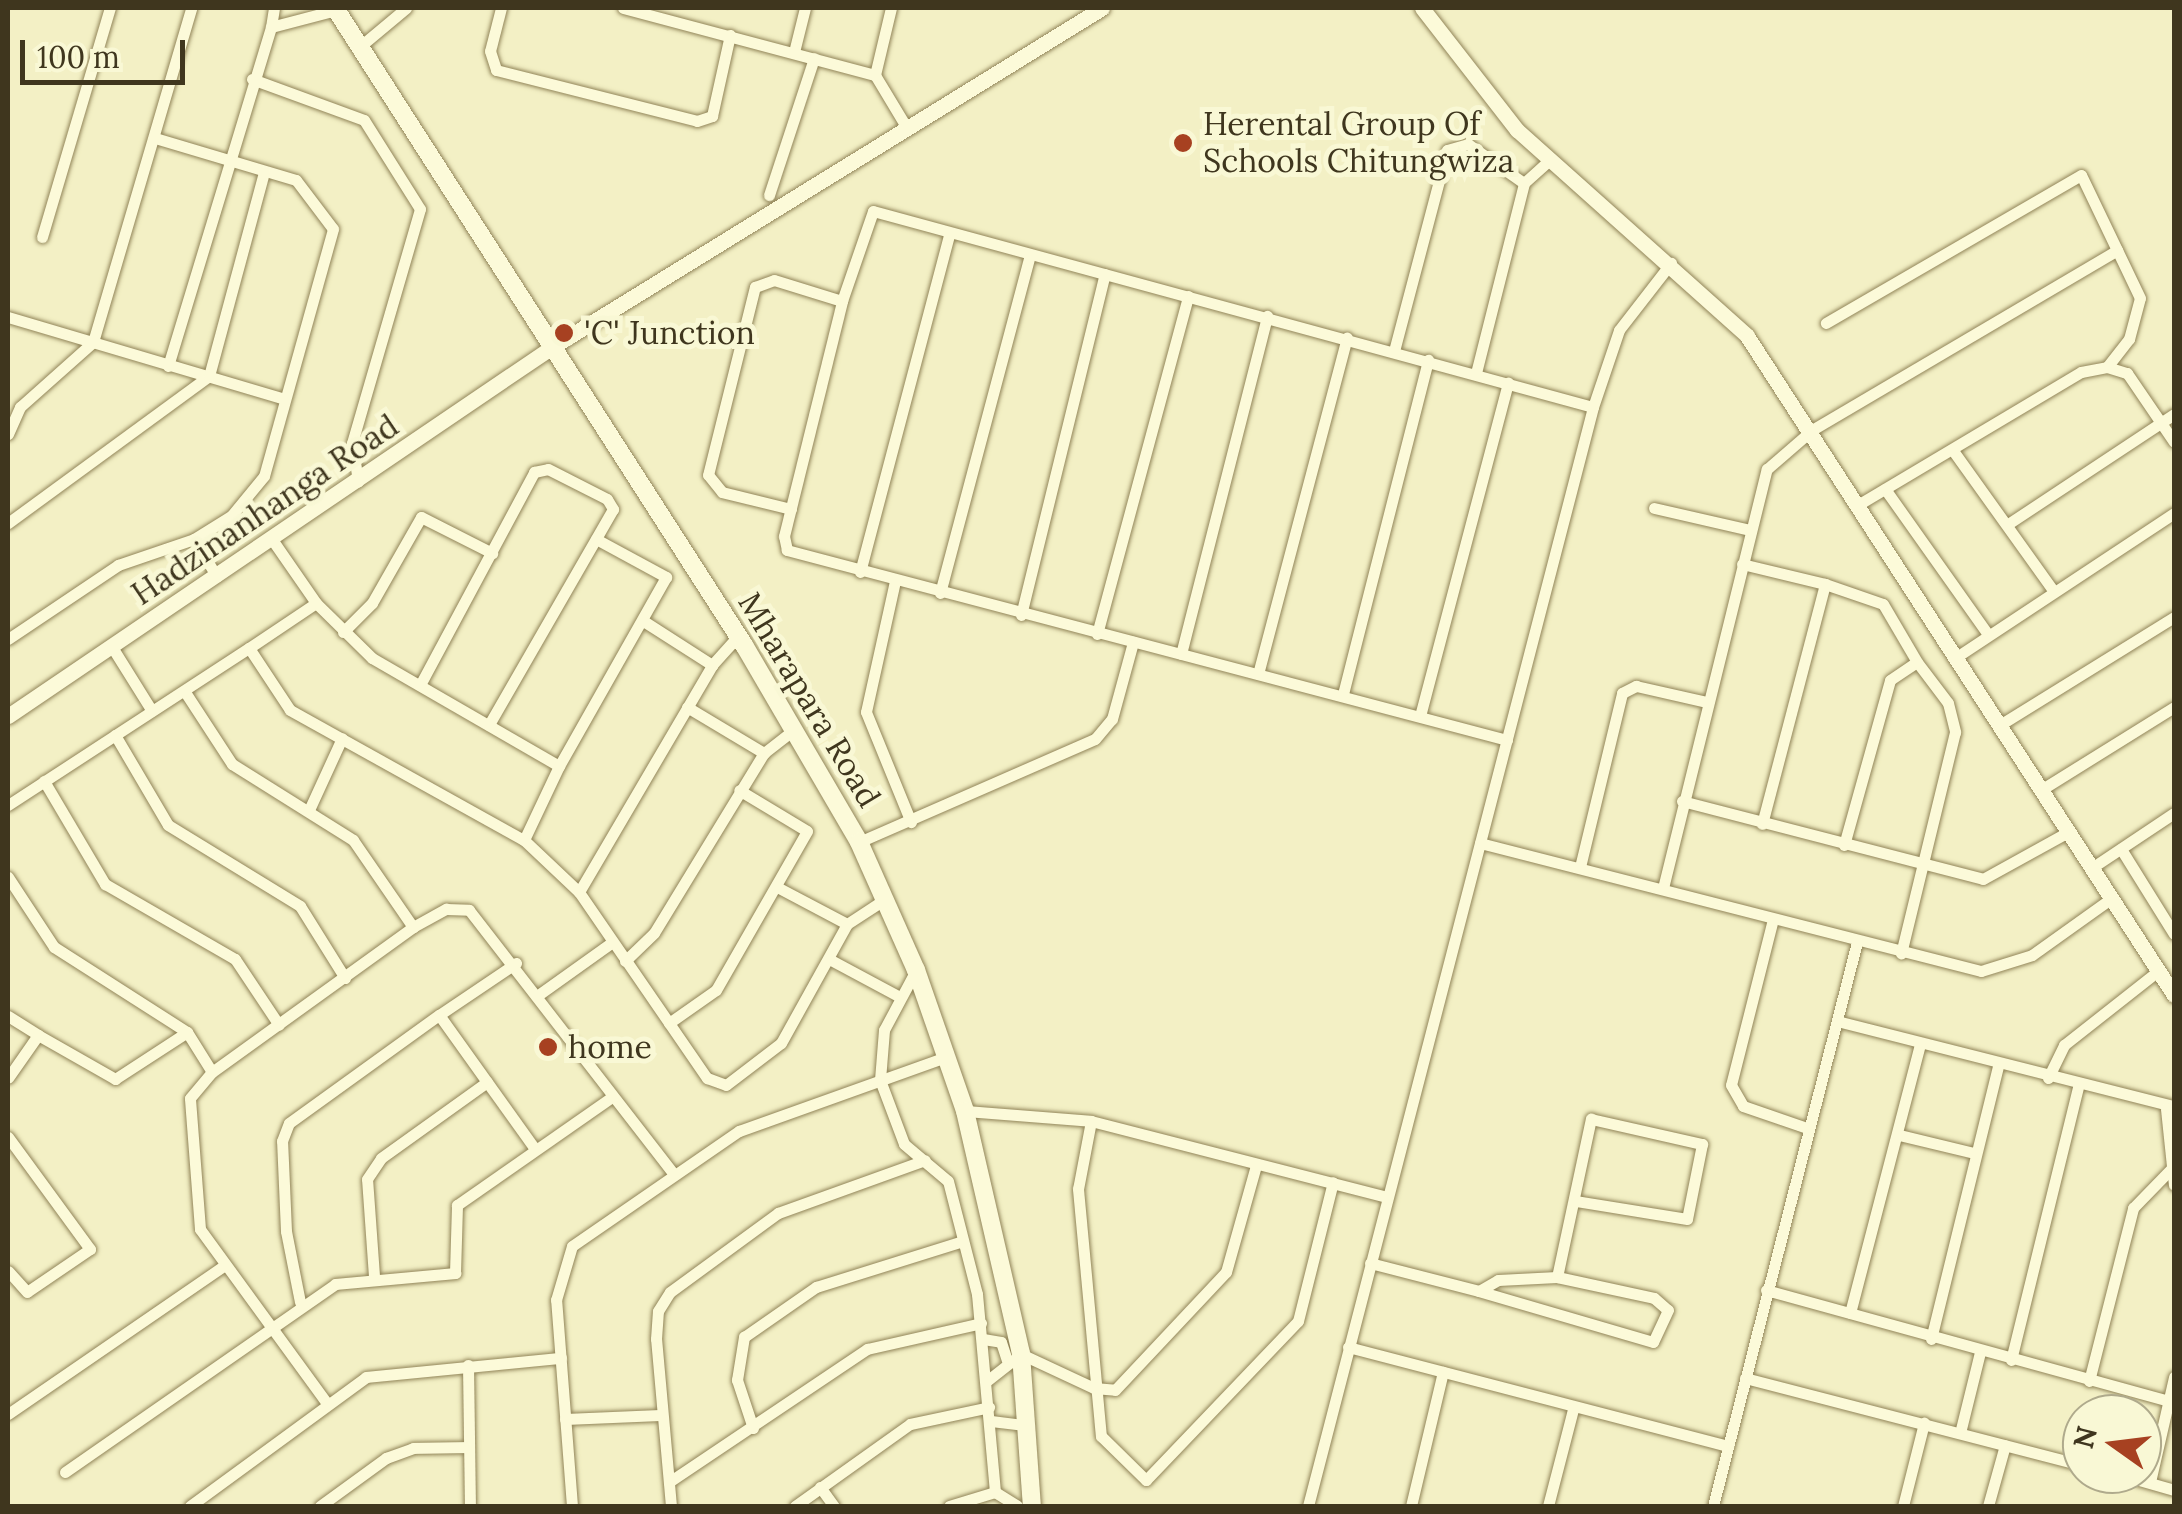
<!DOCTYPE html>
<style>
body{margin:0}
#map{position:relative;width:2182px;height:1514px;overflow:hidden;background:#f3f0c5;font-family:Lora,serif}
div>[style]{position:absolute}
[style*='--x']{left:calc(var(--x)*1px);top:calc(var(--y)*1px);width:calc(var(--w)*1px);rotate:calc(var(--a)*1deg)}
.roads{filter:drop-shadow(0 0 2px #918458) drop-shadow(0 0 2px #918458)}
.minor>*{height:11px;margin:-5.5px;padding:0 5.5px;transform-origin:5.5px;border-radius:5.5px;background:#fcfad9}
.tertiary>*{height:15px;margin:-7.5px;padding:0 7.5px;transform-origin:7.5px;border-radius:7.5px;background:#fcfad9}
.secondary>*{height:18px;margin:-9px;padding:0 9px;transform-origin:9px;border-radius:9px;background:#fcfad9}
.dots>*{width:28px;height:28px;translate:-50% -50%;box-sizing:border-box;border:5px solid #f9f8d5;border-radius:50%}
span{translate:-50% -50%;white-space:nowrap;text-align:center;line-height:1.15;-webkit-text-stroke:10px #f9f8d5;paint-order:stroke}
.poi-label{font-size:32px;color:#3f361e}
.left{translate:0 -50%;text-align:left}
.street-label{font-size:32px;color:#3f361e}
.frame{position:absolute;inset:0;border:10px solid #3f361e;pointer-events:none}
.north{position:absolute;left:2062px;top:1394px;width:100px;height:100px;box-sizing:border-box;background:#f9f8d5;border:2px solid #afaa8c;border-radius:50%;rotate:284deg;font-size:28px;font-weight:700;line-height:40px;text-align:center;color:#3f361e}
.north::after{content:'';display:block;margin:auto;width:35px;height:45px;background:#a74121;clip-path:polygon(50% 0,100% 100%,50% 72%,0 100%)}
.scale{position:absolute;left:20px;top:40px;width:165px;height:45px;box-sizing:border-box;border:5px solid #3f361e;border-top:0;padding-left:12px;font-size:30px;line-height:35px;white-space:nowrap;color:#3f361e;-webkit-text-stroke:8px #f9f8d5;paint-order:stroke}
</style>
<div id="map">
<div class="roads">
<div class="minor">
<div style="--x:501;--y:8;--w:44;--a:104.3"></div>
<div style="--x:490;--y:51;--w:20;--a:72"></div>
<div style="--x:496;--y:70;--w:207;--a:14.2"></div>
<div style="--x:697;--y:121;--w:16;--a:-18"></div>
<div style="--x:712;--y:116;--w:83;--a:-77.5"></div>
<div style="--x:623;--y:8;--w:261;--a:14.9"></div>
<div style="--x:875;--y:75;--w:69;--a:-76.6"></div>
<div style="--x:271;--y:27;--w:19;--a:-81"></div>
<div style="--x:357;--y:49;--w:64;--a:-39.9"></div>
<div style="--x:794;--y:52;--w:45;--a:-76"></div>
<div style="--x:875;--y:75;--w:62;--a:58.9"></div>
<div style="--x:252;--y:79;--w:119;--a:20.1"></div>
<div style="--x:364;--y:120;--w:105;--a:57.8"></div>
<div style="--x:420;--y:209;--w:244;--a:106.2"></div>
<div style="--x:352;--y:443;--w:39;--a:81"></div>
<div style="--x:155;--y:138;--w:147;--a:16.6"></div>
<div style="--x:296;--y:180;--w:61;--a:52.9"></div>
<div style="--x:333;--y:229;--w:256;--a:105.6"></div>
<div style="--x:264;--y:476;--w:52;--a:129.5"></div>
<div style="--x:231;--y:516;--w:44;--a:148.1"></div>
<div style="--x:194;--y:539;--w:44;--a:58.8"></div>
<div style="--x:769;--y:195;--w:144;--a:-71.8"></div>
<div style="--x:42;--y:237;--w:239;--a:-73.5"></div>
<div style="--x:8;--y:317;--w:286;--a:16.5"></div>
<div style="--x:1394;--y:351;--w:208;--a:-75.2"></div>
<div style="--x:1447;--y:150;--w:22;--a:-16"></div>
<div style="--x:1468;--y:144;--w:68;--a:34.9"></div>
<div style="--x:168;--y:366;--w:354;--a:-73.1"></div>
<div style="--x:271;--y:27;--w:67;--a:-14.7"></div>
<div style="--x:2107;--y:367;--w:36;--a:-52"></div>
<div style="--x:2129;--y:339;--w:42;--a:-75"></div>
<div style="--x:2140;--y:298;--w:53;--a:-115.6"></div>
<div style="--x:1476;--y:373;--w:196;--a:-75.8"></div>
<div style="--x:1524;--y:183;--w:36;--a:-42"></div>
<div style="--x:8;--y:434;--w:30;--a:-66"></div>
<div style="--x:20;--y:407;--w:98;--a:-41.7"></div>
<div style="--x:93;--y:342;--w:348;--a:-73.6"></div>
<div style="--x:1954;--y:452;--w:168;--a:54.4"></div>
<div style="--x:1885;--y:489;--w:176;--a:54.7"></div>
<div style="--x:1861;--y:503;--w:256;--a:-30.8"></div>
<div style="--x:2081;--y:372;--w:26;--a:-11"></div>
<div style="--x:2107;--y:367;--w:21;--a:17"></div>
<div style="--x:2127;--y:373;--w:83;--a:55.7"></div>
<div style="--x:1654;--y:508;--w:98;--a:12.9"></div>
<div style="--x:791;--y:509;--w:71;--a:-166.2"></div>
<div style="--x:722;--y:492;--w:22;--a:-129"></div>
<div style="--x:708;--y:475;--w:194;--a:-76"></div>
<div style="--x:755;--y:287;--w:20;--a:-20"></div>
<div style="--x:774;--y:280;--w:71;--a:17.2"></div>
<div style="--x:8;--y:523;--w:249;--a:-36.2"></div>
<div style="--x:209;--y:376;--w:211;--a:-74.9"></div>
<div style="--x:2008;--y:524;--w:199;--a:-33.5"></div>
<div style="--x:271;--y:538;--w:79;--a:55.3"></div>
<div style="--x:596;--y:539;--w:80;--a:28.5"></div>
<div style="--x:666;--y:577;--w:217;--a:119.5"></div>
<div style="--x:559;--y:766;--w:216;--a:-150"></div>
<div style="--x:372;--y:658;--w:78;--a:-135.5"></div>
<div style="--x:316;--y:603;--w:81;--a:146.1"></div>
<div style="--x:249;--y:648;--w:74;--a:56.5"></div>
<div style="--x:290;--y:710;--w:268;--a:29.1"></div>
<div style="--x:524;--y:840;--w:76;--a:43.4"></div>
<div style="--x:579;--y:892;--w:226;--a:55.5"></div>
<div style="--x:707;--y:1078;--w:20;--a:20"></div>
<div style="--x:726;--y:1085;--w:69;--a:-37.4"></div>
<div style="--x:781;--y:1043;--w:136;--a:-61"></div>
<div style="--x:847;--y:924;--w:45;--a:-33.3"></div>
<div style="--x:1742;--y:564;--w:85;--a:13.5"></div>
<div style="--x:1825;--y:584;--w:248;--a:104.7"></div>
<div style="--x:860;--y:572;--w:350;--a:-75.2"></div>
<div style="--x:895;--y:581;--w:134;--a:102.5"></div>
<div style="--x:866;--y:712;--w:119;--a:67.8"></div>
<div style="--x:1825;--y:584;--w:61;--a:19"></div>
<div style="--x:1883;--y:604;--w:67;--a:59.6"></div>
<div style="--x:940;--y:593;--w:350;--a:-75.1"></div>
<div style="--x:1021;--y:615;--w:351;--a:-76.2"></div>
<div style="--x:645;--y:622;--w:80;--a:32.7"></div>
<div style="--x:343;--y:632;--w:41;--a:-45"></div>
<div style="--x:372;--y:603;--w:99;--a:-60.3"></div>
<div style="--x:421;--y:517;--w:80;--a:26.9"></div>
<div style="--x:1097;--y:634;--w:350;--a:-74.9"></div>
<div style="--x:8;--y:639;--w:133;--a:-33.9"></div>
<div style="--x:118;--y:565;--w:80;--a:-18.9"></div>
<div style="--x:112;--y:647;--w:75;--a:58"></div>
<div style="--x:1181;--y:654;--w:349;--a:-75.7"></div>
<div style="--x:1958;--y:656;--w:259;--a:-33.5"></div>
<div style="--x:1258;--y:674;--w:348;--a:-75.2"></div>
<div style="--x:420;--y:685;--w:242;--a:-61.8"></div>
<div style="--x:534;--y:472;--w:14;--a:-12"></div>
<div style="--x:548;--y:469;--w:66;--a:27"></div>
<div style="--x:607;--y:499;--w:12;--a:59"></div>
<div style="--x:613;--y:509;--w:249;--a:119.9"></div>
<div style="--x:185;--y:692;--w:86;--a:56.9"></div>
<div style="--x:232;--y:764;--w:143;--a:32.1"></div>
<div style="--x:353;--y:840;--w:106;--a:55.4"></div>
<div style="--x:1343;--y:694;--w:345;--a:-75.7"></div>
<div style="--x:687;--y:707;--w:90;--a:30.9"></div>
<div style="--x:1420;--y:716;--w:345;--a:-75.2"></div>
<div style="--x:2003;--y:723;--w:201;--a:-31.8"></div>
<div style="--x:115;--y:735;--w:104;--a:59.5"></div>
<div style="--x:168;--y:825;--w:155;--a:31.5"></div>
<div style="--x:300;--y:906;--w:85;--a:58"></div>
<div style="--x:1507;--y:740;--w:745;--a:-165.22"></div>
<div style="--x:787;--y:550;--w:14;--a:-102"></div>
<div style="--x:784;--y:536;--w:242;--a:-76.1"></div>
<div style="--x:842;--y:301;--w:95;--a:-71"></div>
<div style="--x:873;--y:211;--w:746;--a:15.23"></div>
<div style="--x:44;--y:781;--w:120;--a:59.4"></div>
<div style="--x:105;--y:884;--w:150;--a:30"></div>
<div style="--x:235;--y:959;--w:79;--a:56.3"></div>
<div style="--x:2044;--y:788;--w:153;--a:-31.9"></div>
<div style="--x:1682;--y:801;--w:311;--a:14.5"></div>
<div style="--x:1983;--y:879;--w:99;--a:-28.9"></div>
<div style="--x:8;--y:805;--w:288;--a:-33.1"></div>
<div style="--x:309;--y:810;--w:79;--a:-65.4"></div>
<div style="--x:524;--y:840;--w:82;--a:-64.7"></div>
<div style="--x:859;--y:842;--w:257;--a:-23.6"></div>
<div style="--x:1095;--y:739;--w:26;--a:-50"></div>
<div style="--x:1112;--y:719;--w:80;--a:-74.7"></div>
<div style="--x:1480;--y:843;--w:517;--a:14.33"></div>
<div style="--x:1981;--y:971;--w:53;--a:-17.4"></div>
<div style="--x:2032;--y:955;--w:98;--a:-35.5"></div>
<div style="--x:1844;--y:845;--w:171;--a:-74.4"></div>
<div style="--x:1890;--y:680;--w:32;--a:-34"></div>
<div style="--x:1917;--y:662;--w:51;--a:52.9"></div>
<div style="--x:1948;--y:703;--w:30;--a:76"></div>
<div style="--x:1955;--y:732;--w:228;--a:103.7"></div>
<div style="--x:2121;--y:849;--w:100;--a:58.1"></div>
<div style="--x:1580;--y:867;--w:179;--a:-76.4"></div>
<div style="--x:1622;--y:693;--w:16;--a:-27"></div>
<div style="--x:1636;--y:686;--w:73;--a:12.7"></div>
<div style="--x:2093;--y:867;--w:97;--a:-33.7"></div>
<div style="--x:8;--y:877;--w:84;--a:56.7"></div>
<div style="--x:54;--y:947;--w:158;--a:32.6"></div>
<div style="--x:777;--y:887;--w:79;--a:27.9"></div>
<div style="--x:1663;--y:888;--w:432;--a:-76.1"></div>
<div style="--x:1767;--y:469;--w:60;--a:-40.9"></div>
<div style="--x:1812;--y:430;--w:354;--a:-30.5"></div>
<div style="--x:2117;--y:250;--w:83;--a:-115.6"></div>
<div style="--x:2081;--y:175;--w:295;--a:149.9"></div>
<div style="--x:579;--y:892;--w:263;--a:-59.6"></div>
<div style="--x:712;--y:665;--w:39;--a:-48"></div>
<div style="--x:1773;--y:919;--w:171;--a:104.2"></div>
<div style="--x:1731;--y:1085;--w:24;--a:60"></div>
<div style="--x:1743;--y:1106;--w:68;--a:19"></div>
<div style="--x:829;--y:959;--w:81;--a:28.2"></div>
<div style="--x:625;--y:961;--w:40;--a:-44"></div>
<div style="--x:654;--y:933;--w:211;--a:-58.6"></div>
<div style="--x:764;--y:753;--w:39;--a:-38"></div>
<div style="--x:916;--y:970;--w:68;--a:118.1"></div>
<div style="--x:884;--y:1030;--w:50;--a:94.6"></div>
<div style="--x:880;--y:1080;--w:68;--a:69.4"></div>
<div style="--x:904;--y:1144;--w:57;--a:40.1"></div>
<div style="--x:948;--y:1181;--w:117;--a:75.6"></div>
<div style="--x:977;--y:1294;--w:199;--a:84.8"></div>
<div style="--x:995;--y:1492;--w:26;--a:32"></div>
<div style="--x:541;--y:993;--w:86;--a:-35.5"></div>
<div style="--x:8;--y:1016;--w:36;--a:32"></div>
<div style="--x:38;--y:1035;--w:52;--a:124.9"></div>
<div style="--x:1837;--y:1021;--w:348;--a:14.2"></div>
<div style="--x:669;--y:1023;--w:57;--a:-35.1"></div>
<div style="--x:716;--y:990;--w:183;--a:-60.2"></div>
<div style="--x:807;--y:831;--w:79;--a:-148.9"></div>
<div style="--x:38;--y:1035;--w:89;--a:29.7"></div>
<div style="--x:115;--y:1079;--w:86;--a:-33.1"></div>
<div style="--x:187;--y:1032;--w:47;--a:58"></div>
<div style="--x:2048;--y:1078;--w:37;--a:-64"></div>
<div style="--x:2064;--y:1045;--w:120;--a:-38.2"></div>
<div style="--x:487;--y:1082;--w:82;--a:54.4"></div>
<div style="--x:2166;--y:1109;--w:76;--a:84"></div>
<div style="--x:965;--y:1111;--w:126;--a:4.5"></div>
<div style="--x:1091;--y:1121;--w:306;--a:14.4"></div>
<div style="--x:1091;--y:1121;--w:69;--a:100.8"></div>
<div style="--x:1078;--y:1189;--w:248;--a:84.7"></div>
<div style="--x:1101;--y:1436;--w:63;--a:44.4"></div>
<div style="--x:1146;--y:1480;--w:220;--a:-46.3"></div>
<div style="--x:1298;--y:1321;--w:143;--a:-75.9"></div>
<div style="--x:1899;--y:1135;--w:77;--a:13.5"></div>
<div style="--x:8;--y:1137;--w:139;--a:53.8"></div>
<div style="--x:90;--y:1249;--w:76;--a:145.7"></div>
<div style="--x:27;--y:1292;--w:28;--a:-132"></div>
<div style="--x:1370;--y:1263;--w:113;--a:14.4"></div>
<div style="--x:1479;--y:1291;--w:22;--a:-30"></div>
<div style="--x:1498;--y:1280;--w:59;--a:-2.9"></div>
<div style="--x:1557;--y:1277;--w:99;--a:12.2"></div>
<div style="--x:1654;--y:1298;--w:18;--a:41"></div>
<div style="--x:1668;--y:1310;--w:35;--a:115"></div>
<div style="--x:1653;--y:1342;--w:181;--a:-163.7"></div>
<div style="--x:374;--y:1276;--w:97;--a:-94.1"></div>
<div style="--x:367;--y:1179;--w:25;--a:-56"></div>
<div style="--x:381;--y:1158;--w:130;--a:-35.6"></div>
<div style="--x:487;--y:1082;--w:82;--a:-125.6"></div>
<div style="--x:439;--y:1015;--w:93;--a:-34"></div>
<div style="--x:1557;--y:1277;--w:162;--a:-77.9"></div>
<div style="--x:1591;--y:1119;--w:114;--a:12.7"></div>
<div style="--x:1702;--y:1144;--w:76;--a:101.3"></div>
<div style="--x:1687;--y:1219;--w:112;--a:-170.8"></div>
<div style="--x:1766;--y:1290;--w:418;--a:15.4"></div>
<div style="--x:300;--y:1302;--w:72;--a:-101.2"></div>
<div style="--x:286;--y:1231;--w:90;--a:-92.5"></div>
<div style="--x:282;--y:1141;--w:19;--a:-69"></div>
<div style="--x:289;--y:1123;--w:185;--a:-35.8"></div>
<div style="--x:1850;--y:1313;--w:277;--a:-75.4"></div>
<div style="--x:983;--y:1339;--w:18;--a:9"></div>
<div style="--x:1001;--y:1342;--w:19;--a:72"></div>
<div style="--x:1931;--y:1339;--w:281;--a:-76.2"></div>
<div style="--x:1348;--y:1347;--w:393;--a:14.6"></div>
<div style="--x:2011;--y:1360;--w:284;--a:-76.2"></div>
<div style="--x:468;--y:1365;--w:141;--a:89.2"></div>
<div style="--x:1745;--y:1378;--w:348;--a:14.5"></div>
<div style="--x:988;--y:1380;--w:42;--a:-38.2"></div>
<div style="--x:1021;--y:1354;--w:81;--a:25"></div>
<div style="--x:1094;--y:1388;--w:21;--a:5"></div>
<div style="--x:1115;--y:1390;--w:162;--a:-46.8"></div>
<div style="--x:1226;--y:1272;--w:111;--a:-74.3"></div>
<div style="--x:2089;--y:1381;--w:179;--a:-75.7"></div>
<div style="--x:2133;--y:1208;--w:53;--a:-45.8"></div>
<div style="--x:326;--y:1402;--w:214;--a:-126.1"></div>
<div style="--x:200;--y:1229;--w:131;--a:-94.4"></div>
<div style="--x:190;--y:1098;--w:34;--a:-50"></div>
<div style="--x:212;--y:1072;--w:248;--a:-35.8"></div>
<div style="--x:413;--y:927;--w:38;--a:-29"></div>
<div style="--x:446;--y:909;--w:23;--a:2"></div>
<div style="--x:469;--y:910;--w:331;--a:52.2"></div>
<div style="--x:8;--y:1414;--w:261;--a:-34.5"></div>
<div style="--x:565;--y:1419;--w:95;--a:-2.4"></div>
<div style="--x:991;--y:1421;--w:34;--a:7"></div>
<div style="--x:753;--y:1428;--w:51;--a:-108.4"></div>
<div style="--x:737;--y:1380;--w:44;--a:-80.8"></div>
<div style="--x:744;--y:1337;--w:88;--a:-34.8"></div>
<div style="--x:816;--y:1287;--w:154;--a:-17.4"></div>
<div style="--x:1960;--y:1433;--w:83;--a:-76.1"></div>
<div style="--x:65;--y:1472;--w:329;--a:-34.8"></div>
<div style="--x:335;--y:1284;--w:121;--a:-5.2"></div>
<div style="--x:455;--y:1273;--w:68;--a:-88.3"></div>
<div style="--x:457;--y:1205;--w:189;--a:-34.9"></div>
<div style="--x:2118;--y:1474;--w:58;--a:15.9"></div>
<div style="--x:669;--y:1482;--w:239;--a:-33.9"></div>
<div style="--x:867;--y:1349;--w:117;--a:-12.8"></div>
<div style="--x:2150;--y:1482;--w:108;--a:-77.1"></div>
<div style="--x:820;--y:1487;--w:24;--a:54"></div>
<div style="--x:190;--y:1506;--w:218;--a:-36.2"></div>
<div style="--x:366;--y:1377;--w:196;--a:-5.6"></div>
<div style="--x:320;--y:1506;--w:82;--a:-36"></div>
<div style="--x:386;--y:1458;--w:29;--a:-20"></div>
<div style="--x:413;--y:1448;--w:52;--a:-1.1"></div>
<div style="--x:572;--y:1506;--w:207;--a:-94.4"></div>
<div style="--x:556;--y:1300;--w:56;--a:-73.5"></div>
<div style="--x:572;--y:1246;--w:203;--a:-34.6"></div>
<div style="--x:739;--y:1131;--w:220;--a:-19.7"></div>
<div style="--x:671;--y:1506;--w:168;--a:-95.1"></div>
<div style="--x:656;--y:1339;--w:28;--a:-86"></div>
<div style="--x:658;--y:1311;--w:22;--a:-58"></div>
<div style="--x:670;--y:1292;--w:134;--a:-36.2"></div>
<div style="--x:778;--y:1213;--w:156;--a:-19.8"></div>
<div style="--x:795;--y:1506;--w:141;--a:-35.5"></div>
<div style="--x:910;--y:1424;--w:81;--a:-12.1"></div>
<div style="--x:949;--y:1506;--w:48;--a:-16.9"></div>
<div style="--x:1308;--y:1506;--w:1135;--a:-75.46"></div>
<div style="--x:1593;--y:407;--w:81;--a:-71.3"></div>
<div style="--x:1619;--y:330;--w:85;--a:-52.2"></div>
<div style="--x:1411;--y:1506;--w:138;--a:-76.6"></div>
<div style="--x:1548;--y:1506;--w:100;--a:-75.5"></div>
<div style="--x:1713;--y:1506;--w:582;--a:-75.68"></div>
<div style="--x:1903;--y:1506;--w:86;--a:-75.8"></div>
<div style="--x:1988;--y:1506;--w:63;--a:-74.4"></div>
</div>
<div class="tertiary">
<div style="--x:1422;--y:8;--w:155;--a:52.1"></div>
<div style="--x:1517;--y:130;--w:309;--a:41.8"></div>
<div style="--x:1747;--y:336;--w:785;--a:57.06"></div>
<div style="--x:8;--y:716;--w:657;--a:-34.15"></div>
<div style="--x:552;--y:347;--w:646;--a:-31.65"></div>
</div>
<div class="secondary">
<div style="--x:335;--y:8;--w:757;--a:57.3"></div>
<div style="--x:744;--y:645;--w:228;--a:59.7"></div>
<div style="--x:859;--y:842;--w:140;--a:66"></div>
<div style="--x:916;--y:970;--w:149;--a:70.8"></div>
<div style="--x:965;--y:1111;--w:249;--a:77"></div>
<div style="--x:1021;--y:1354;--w:152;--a:85.9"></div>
</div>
</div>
<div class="dots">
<div style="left:1183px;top:143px;background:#a74121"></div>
<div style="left:564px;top:333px;background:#a74121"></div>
<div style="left:548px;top:1047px;background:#a74121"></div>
</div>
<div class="poi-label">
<span class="left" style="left:1203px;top:143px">Herental Group Of<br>Schools Chitungwiza</span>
<span class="left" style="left:584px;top:333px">'C' Junction</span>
<span class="left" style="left:568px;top:1047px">home</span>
</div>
<div class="street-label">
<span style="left:265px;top:510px;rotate:-34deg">Hadzinanhanga Road</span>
<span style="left:809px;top:700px;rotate:59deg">Mharapara Road</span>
</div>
<div class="frame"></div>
<div class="north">N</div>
<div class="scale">100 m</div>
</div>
